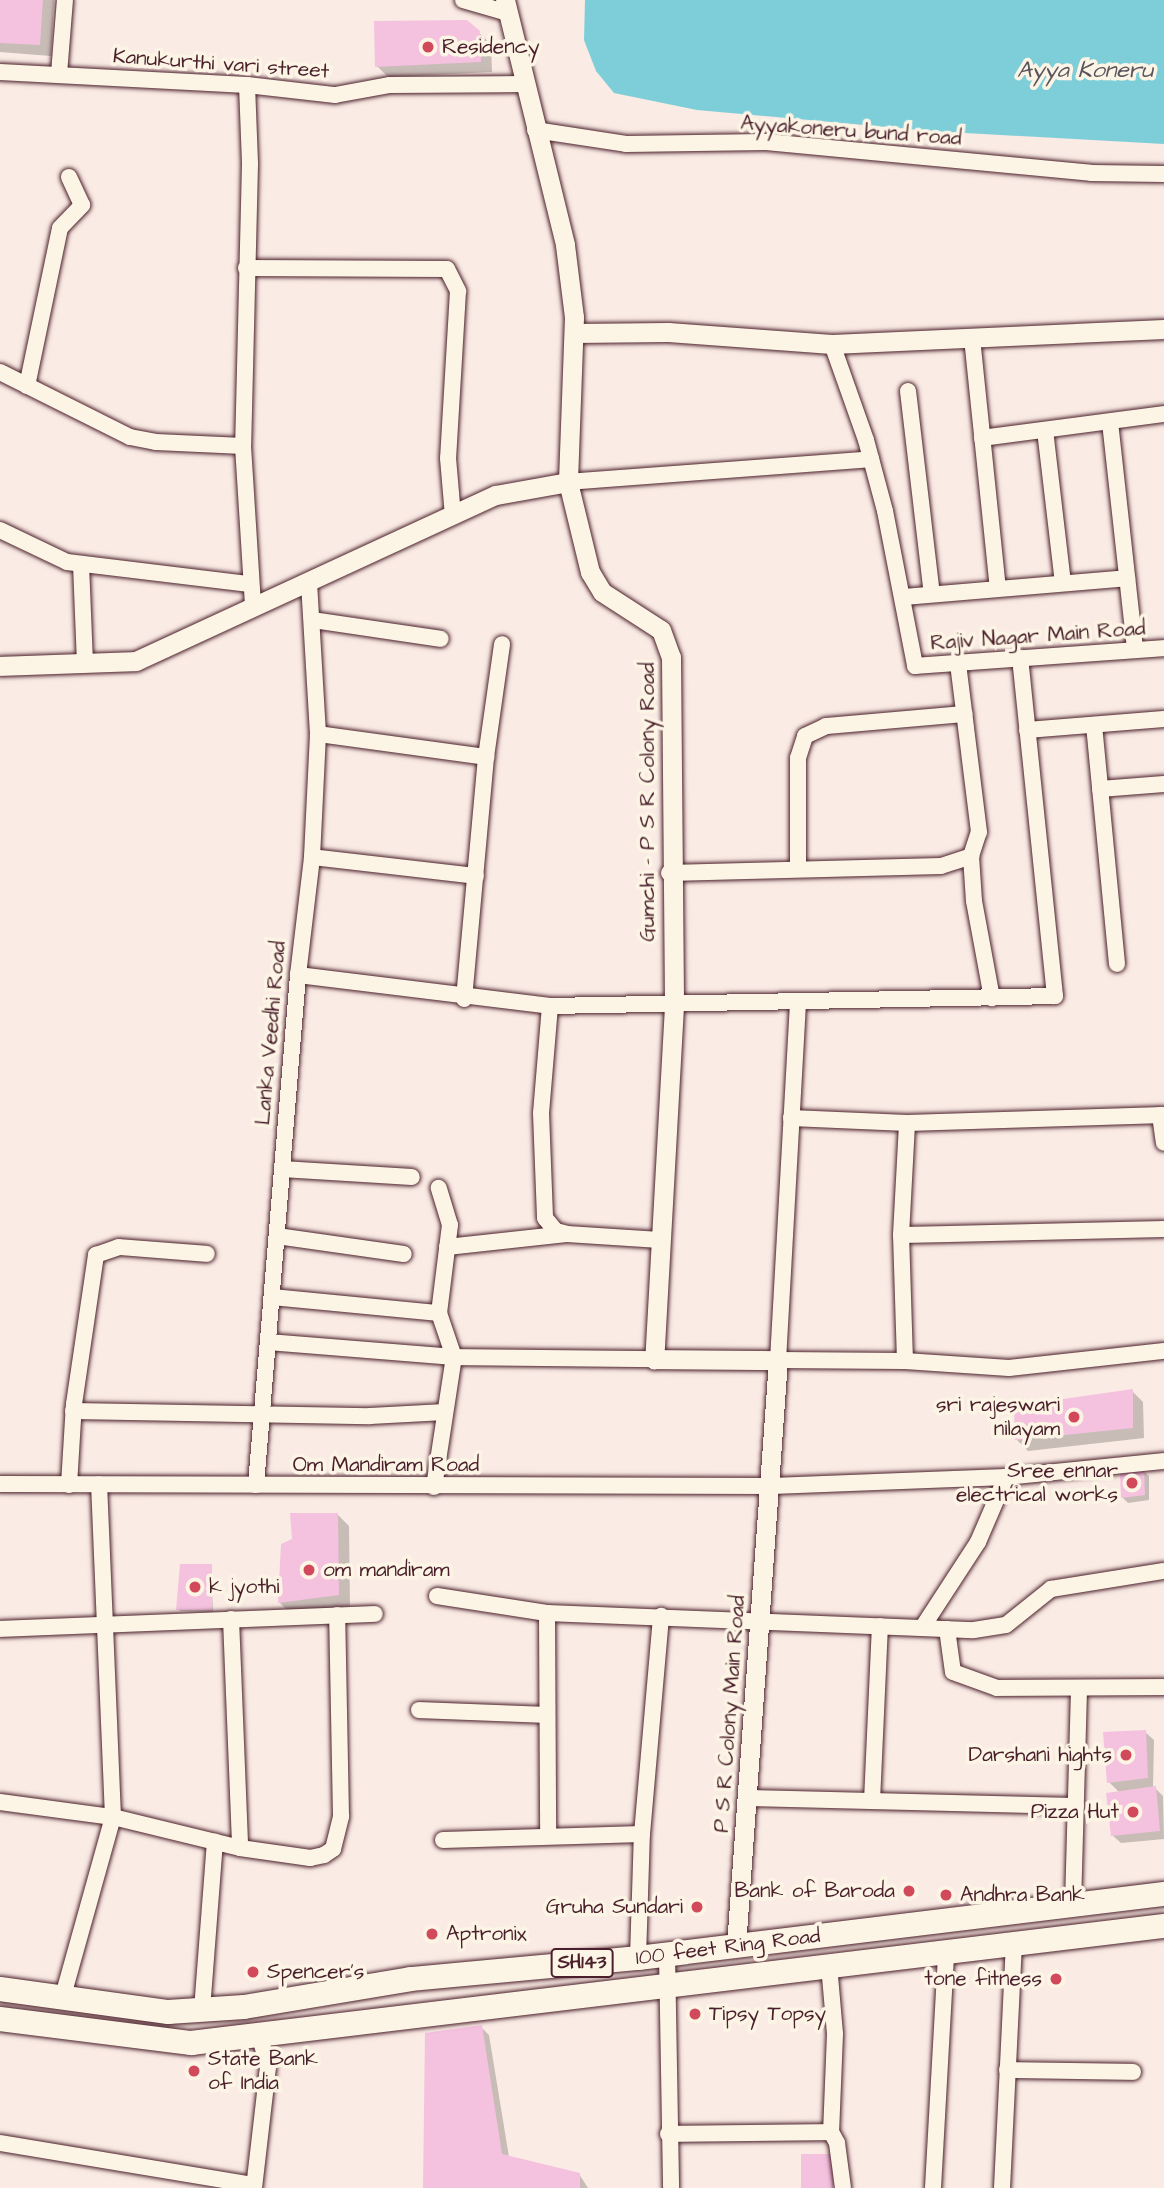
<!DOCTYPE html>
<style>
body{margin:0}
#map{position:relative;width:1164px;height:2188px;overflow:hidden;background:#faebe4;font-family:"Architects Daughter",sans-serif}
div>[style]{position:absolute}
[style*='--x']{left:calc(var(--x)*1px);top:calc(var(--y)*1px);width:calc(var(--w)*1px);rotate:calc(var(--a)*1deg)}
.water>*{inset:0;background:#7eced9}
.shadow>*{inset:0;background:#0003}
.building>*{inset:0;background:#f4c1df}
.roads{filter:drop-shadow(0 0 2px #4a1f2b) drop-shadow(0 0 2px #4a1f2b)}
.minor>*{height:16px;margin:-8px;padding:0 8px;transform-origin:8px;border-radius:8px;background:#fcf5e5}
.tertiary>*{height:19px;margin:-9.5px;padding:0 9.5px;transform-origin:9.5px;border-radius:9.5px;background:#fcf5e5}
.primary>*{height:24px;margin:-12px;padding:0 12px;transform-origin:12px;border-radius:12px;background:#fcf5e5}
.dots>*{width:19px;height:19px;translate:-50% -50%;box-sizing:border-box;border:4px solid #fcf5e5;border-radius:50%}
span{translate:-50% -50%;white-space:nowrap;text-align:center;line-height:1.15;-webkit-text-stroke:7px #fcf5e5;paint-order:stroke}
.shield-label span{padding:2px 5px;background:#fcf5e5;border:2px solid;border-radius:5px;-webkit-text-stroke-width:0}
.shield-label{font-size:19px;color:#4a1f2b;font-weight:700}
.poi-label{font-size:21px;color:#4a1f2b}
.left{translate:0 -50%;text-align:left}
.right{translate:-100% -50%;text-align:right}
.street-label{font-size:21px;color:#4a1f2b}
.water-label{font-size:23px;color:#5a545f;font-style:italic}
</style>
<div id="map">
<div class="water">
<div style="clip-path:polygon(585px 0,1164px 0,1164px 144px,930px 131px,697px 110px,614px 93px,596px 71px,584px 40px)"></div>
</div>
<div class="shadow">
<div style="clip-path:polygon(0 0,54px 0,51px 56px,0 52px)"></div>
<div style="clip-path:polygon(479px 33px,491px 44px,492px 72px,388px 77px,377px 66px)"></div>
<div style="clip-path:polygon(1132px 1391px,1143px 1402px,1144px 1438px,1028px 1451px,1017px 1440px)"></div>
<div style="clip-path:polygon(1143px 1471px,1149px 1476px,1149px 1500px,1128px 1503px,1122px 1497px)"></div>
<div style="clip-path:polygon(338px 1515px,349px 1526px,350px 1606px,291px 1614px,280px 1603px)"></div>
<div style="clip-path:polygon(211px 1566px,213px 1612px,180px 1611px,178px 1609px)"></div>
<div style="clip-path:polygon(1145px 1732px,1154px 1740px,1153px 1786px,1163px 1796px,1164px 1839px,1121px 1843px,1112px 1835px,1120px 1793px,1109px 1782px)"></div>
<div style="clip-path:polygon(481px 2027px,489px 2035px,509px 2157px,579px 2174px,588px 2188px,424px 2188px)"></div>
</div>
<div class="building">
<div style="clip-path:polygon(0 0,43px 0,40px 45px,0 43px)"></div>
<div style="clip-path:polygon(467px 20px,480px 31px,481px 62px,375px 67px,374px 21px)"></div>
<div style="clip-path:polygon(1133px 1389px,1133px 1428px,1015px 1440px,1014px 1406px)"></div>
<div style="clip-path:polygon(1144px 1469px,1145px 1495px,1121px 1498px,1120px 1472px)"></div>
<div style="clip-path:polygon(290px 1513px,338px 1513px,339px 1595px,278px 1603px,281px 1544px,292px 1539px)"></div>
<div style="clip-path:polygon(180px 1564px,212px 1564px,212px 1610px,176px 1610px)"></div>
<div style="clip-path:polygon(1146px 1730px,1148px 1778px,1107px 1783px,1103px 1732px)"></div>
<div style="clip-path:polygon(1156px 1786px,1160px 1831px,1111px 1836px,1106px 1793px)"></div>
<div style="clip-path:polygon(482px 2025px,502px 2154px,580px 2173px,580px 2188px,423px 2188px,425px 2033px)"></div>
<div style="clip-path:polygon(801px 2154px,833px 2154px,833px 2188px,801px 2188px)"></div>
</div>
<div class="roads">
<div class="minor">
<div style="--x:463;--y:0;--w:47;--a:16.1"></div>
<div style="--x:0;--y:72;--w:247;--a:3"></div>
<div style="--x:247;--y:85;--w:89;--a:6.5"></div>
<div style="--x:335;--y:95;--w:56;--a:-10.3"></div>
<div style="--x:390;--y:85;--w:133;--a:-0.4"></div>
<div style="--x:59;--y:74;--w:74;--a:-85.4"></div>
<div style="--x:247;--y:85;--w:79;--a:87.8"></div>
<div style="--x:250;--y:164;--w:282;--a:91.4"></div>
<div style="--x:243;--y:446;--w:161;--a:86.4"></div>
<div style="--x:535;--y:130;--w:92;--a:8.7"></div>
<div style="--x:626;--y:144;--w:140;--a:-0.8"></div>
<div style="--x:766;--y:142;--w:326;--a:5.4"></div>
<div style="--x:1091;--y:173;--w:73;--a:0.8"></div>
<div style="--x:246;--y:268;--w:201;--a:0.3"></div>
<div style="--x:447;--y:269;--w:25;--a:63"></div>
<div style="--x:458;--y:291;--w:167;--a:93.4"></div>
<div style="--x:448;--y:458;--w:58;--a:85.1"></div>
<div style="--x:972;--y:338;--w:251;--a:84.1"></div>
<div style="--x:832;--y:344;--w:102;--a:70.5"></div>
<div style="--x:866;--y:440;--w:73;--a:75"></div>
<div style="--x:885;--y:511;--w:158;--a:79"></div>
<div style="--x:915;--y:666;--w:250;--a:-4.1"></div>
<div style="--x:0;--y:372;--w:145;--a:26.6"></div>
<div style="--x:130;--y:437;--w:26;--a:11"></div>
<div style="--x:156;--y:442;--w:87;--a:2.6"></div>
<div style="--x:27;--y:386;--w:161;--a:-78.2"></div>
<div style="--x:60;--y:228;--w:32;--a:-46"></div>
<div style="--x:82;--y:205;--w:31;--a:-115"></div>
<div style="--x:908;--y:391;--w:204;--a:83.3"></div>
<div style="--x:1110;--y:422;--w:229;--a:83.7"></div>
<div style="--x:1045;--y:430;--w:154;--a:83.3"></div>
<div style="--x:982;--y:438;--w:184;--a:-7.5"></div>
<div style="--x:568;--y:482;--w:304;--a:-4.3"></div>
<div style="--x:0;--y:530;--w:74;--a:25.5"></div>
<div style="--x:67;--y:562;--w:184;--a:6.9"></div>
<div style="--x:81;--y:564;--w:99;--a:87.7"></div>
<div style="--x:903;--y:597;--w:225;--a:-4.8"></div>
<div style="--x:313;--y:620;--w:129;--a:8.4"></div>
<div style="--x:1094;--y:725;--w:240;--a:84.5"></div>
<div style="--x:1027;--y:730;--w:137;--a:-4.6"></div>
<div style="--x:318;--y:734;--w:170;--a:7.8"></div>
<div style="--x:1100;--y:789;--w:64;--a:-4.5"></div>
<div style="--x:971;--y:856;--w:45;--a:86.2"></div>
<div style="--x:974;--y:901;--w:99;--a:79.5"></div>
<div style="--x:312;--y:857;--w:165;--a:6.6"></div>
<div style="--x:798;--y:867;--w:109;--a:-90"></div>
<div style="--x:798;--y:758;--w:23;--a:-72"></div>
<div style="--x:805;--y:736;--w:23;--a:-25"></div>
<div style="--x:826;--y:726;--w:139;--a:-5"></div>
<div style="--x:669;--y:873;--w:272;--a:-1.5"></div>
<div style="--x:941;--y:866;--w:32;--a:-18"></div>
<div style="--x:971;--y:856;--w:25;--a:-72"></div>
<div style="--x:979;--y:832;--w:170;--a:-97.1"></div>
<div style="--x:298;--y:975;--w:254;--a:7"></div>
<div style="--x:550;--y:1006;--w:505;--a:-1.13"></div>
<div style="--x:1055;--y:996;--w:340;--a:-95.9"></div>
<div style="--x:464;--y:999;--w:243;--a:-84.8"></div>
<div style="--x:486;--y:757;--w:114;--a:-81.9"></div>
<div style="--x:798;--y:1003;--w:358;--a:93.2"></div>
<div style="--x:778;--y:1360;--w:127;--a:0.5"></div>
<div style="--x:905;--y:1361;--w:104;--a:3.9"></div>
<div style="--x:1009;--y:1368;--w:156;--a:-6.3"></div>
<div style="--x:550;--y:1006;--w:107;--a:94.8"></div>
<div style="--x:541;--y:1113;--w:105;--a:87.8"></div>
<div style="--x:545;--y:1218;--w:17;--a:50"></div>
<div style="--x:556;--y:1231;--w:11;--a:15"></div>
<div style="--x:567;--y:1234;--w:93;--a:3.7"></div>
<div style="--x:1160;--y:1115;--w:28;--a:82"></div>
<div style="--x:791;--y:1118;--w:116;--a:2.5"></div>
<div style="--x:907;--y:1123;--w:257;--a:-1.8"></div>
<div style="--x:282;--y:1169;--w:130;--a:3.5"></div>
<div style="--x:901;--y:1235;--w:263;--a:-1.3"></div>
<div style="--x:277;--y:1236;--w:128;--a:8.1"></div>
<div style="--x:447;--y:1247;--w:120;--a:-6.2"></div>
<div style="--x:272;--y:1297;--w:168;--a:5.5"></div>
<div style="--x:268;--y:1342;--w:187;--a:4.6"></div>
<div style="--x:454;--y:1357;--w:46;--a:-108.8"></div>
<div style="--x:439;--y:1313;--w:89;--a:-82.9"></div>
<div style="--x:450;--y:1225;--w:39;--a:-107"></div>
<div style="--x:905;--y:1361;--w:126;--a:-91.8"></div>
<div style="--x:901;--y:1235;--w:112;--a:-86.9"></div>
<div style="--x:73;--y:1411;--w:297;--a:1"></div>
<div style="--x:370;--y:1416;--w:75;--a:-3.1"></div>
<div style="--x:0;--y:1484;--w:772;--a:0.15"></div>
<div style="--x:772;--y:1486;--w:234;--a:-2.2"></div>
<div style="--x:1006;--y:1477;--w:159;--a:-5.8"></div>
<div style="--x:69;--y:1485;--w:81;--a:-86.5"></div>
<div style="--x:74;--y:1404;--w:151;--a:-81.6"></div>
<div style="--x:96;--y:1255;--w:24;--a:-19"></div>
<div style="--x:119;--y:1247;--w:88;--a:4.5"></div>
<div style="--x:256;--y:1485;--w:512;--a:-85.29"></div>
<div style="--x:298;--y:975;--w:119;--a:-83.2"></div>
<div style="--x:312;--y:857;--w:123;--a:-87.2"></div>
<div style="--x:318;--y:734;--w:150;--a:-93.4"></div>
<div style="--x:434;--y:1487;--w:132;--a:-81.3"></div>
<div style="--x:454;--y:1357;--w:200;--a:0.6"></div>
<div style="--x:437;--y:1596;--w:111;--a:8.8"></div>
<div style="--x:547;--y:1613;--w:427;--a:2.3"></div>
<div style="--x:974;--y:1630;--w:32;--a:-9"></div>
<div style="--x:1006;--y:1625;--w:58;--a:-38.7"></div>
<div style="--x:1051;--y:1589;--w:114;--a:-9.1"></div>
<div style="--x:547;--y:1613;--w:221;--a:89.7"></div>
<div style="--x:231;--y:1619;--w:229;--a:87.7"></div>
<div style="--x:922;--y:1628;--w:103;--a:-56.9"></div>
<div style="--x:978;--y:1542;--w:71;--a:-66.7"></div>
<div style="--x:0;--y:1629;--w:375;--a:-2.3"></div>
<div style="--x:947;--y:1629;--w:43;--a:82.1"></div>
<div style="--x:953;--y:1672;--w:47;--a:20"></div>
<div style="--x:997;--y:1688;--w:167;--a:-0.3"></div>
<div style="--x:419;--y:1710;--w:128;--a:2.2"></div>
<div style="--x:747;--y:1798;--w:329;--a:1.4"></div>
<div style="--x:872;--y:1801;--w:175;--a:-87.4"></div>
<div style="--x:0;--y:1802;--w:114;--a:7.6"></div>
<div style="--x:113;--y:1817;--w:131;--a:13.7"></div>
<div style="--x:240;--y:1848;--w:71;--a:8.1"></div>
<div style="--x:310;--y:1858;--w:14;--a:-12"></div>
<div style="--x:324;--y:1855;--w:11;--a:-34"></div>
<div style="--x:333;--y:1849;--w:34;--a:-76"></div>
<div style="--x:341;--y:1816;--w:201;--a:-91.1"></div>
<div style="--x:443;--y:1840;--w:199;--a:-1.7"></div>
<div style="--x:1073;--y:1905;--w:216;--a:-88.4"></div>
<div style="--x:667;--y:1954;--w:234;--a:89"></div>
<div style="--x:638;--y:1958;--w:124;--a:-88.2"></div>
<div style="--x:642;--y:1834;--w:219;--a:-85"></div>
<div style="--x:829;--y:1965;--w:69;--a:85"></div>
<div style="--x:835;--y:2034;--w:98;--a:92.3"></div>
<div style="--x:831;--y:2132;--w:13;--a:61"></div>
<div style="--x:837;--y:2143;--w:45;--a:82.4"></div>
<div style="--x:63;--y:1996;--w:186;--a:-74.4"></div>
<div style="--x:113;--y:1817;--w:333;--a:-92.4"></div>
<div style="--x:202;--y:2010;--w:169;--a:-85.6"></div>
<div style="--x:1007;--y:2070;--w:126;--a:0.9"></div>
<div style="--x:668;--y:2134;--w:163;--a:-0.7"></div>
<div style="--x:0;--y:2143;--w:257;--a:9.4"></div>
<div style="--x:254;--y:2188;--w:122;--a:-83.4"></div>
<div style="--x:268;--y:2067;--w:31;--a:-105"></div>
<div style="--x:933;--y:2188;--w:234;--a:-86.8"></div>
<div style="--x:1002;--y:2188;--w:242;--a:-87.2"></div>
</div>
<div class="tertiary">
<div style="--x:505;--y:0;--w:252;--a:76.2"></div>
<div style="--x:565;--y:245;--w:73;--a:82.9"></div>
<div style="--x:574;--y:317;--w:165;--a:92.1"></div>
<div style="--x:568;--y:482;--w:93;--a:76.3"></div>
<div style="--x:590;--y:572;--w:23;--a:59"></div>
<div style="--x:602;--y:592;--w:70;--a:32.8"></div>
<div style="--x:661;--y:630;--w:29;--a:70"></div>
<div style="--x:671;--y:657;--w:349;--a:89.5"></div>
<div style="--x:674;--y:1006;--w:354;--a:93.2"></div>
<div style="--x:654;--y:1359;--w:124;--a:0.5"></div>
<div style="--x:778;--y:1360;--w:588;--a:94.1"></div>
<div style="--x:574;--y:333;--w:94;--a:-0.6"></div>
<div style="--x:668;--y:332;--w:164;--a:4.2"></div>
<div style="--x:832;--y:344;--w:332;--a:-2.6"></div>
<div style="--x:0;--y:666;--w:136;--a:-2.1"></div>
<div style="--x:136;--y:661;--w:396;--a:-24.8"></div>
<div style="--x:496;--y:495;--w:73;--a:-10.2"></div>
</div>
<div class="primary">
<div style="--x:0;--y:1989;--w:170;--a:7.8"></div>
<div style="--x:168;--y:2012;--w:76;--a:-3.8"></div>
<div style="--x:244;--y:2007;--w:169;--a:-9.5"></div>
<div style="--x:411;--y:1979;--w:228;--a:-5.3"></div>
<div style="--x:638;--y:1958;--w:530;--a:-6.94"></div>
<div style="--x:0;--y:2019;--w:193;--a:7.2"></div>
<div style="--x:191;--y:2043;--w:980;--a:-6.86"></div>
</div>
</div>
<div class="dots">
<div style="left:428px;top:47px;background:#d1495b"></div>
<div style="left:1074px;top:1417px;background:#d1495b"></div>
<div style="left:1132px;top:1483px;background:#d1495b"></div>
<div style="left:309px;top:1570px;background:#d1495b"></div>
<div style="left:195px;top:1587px;background:#d1495b"></div>
<div style="left:1126px;top:1755px;background:#d1495b"></div>
<div style="left:1133px;top:1812px;background:#d1495b"></div>
<div style="left:909px;top:1891px;background:#d1495b"></div>
<div style="left:946px;top:1895px;background:#d1495b"></div>
<div style="left:697px;top:1907px;background:#d1495b"></div>
<div style="left:432px;top:1934px;background:#d1495b"></div>
<div style="left:253px;top:1972px;background:#d1495b"></div>
<div style="left:1056px;top:1979px;background:#d1495b"></div>
<div style="left:695px;top:2014px;background:#d1495b"></div>
<div style="left:194px;top:2071px;background:#d1495b"></div>
</div>
<div class="shield-label">
<span style="left:582px;top:1963px">SH143</span>
</div>
<div class="poi-label">
<span class="left" style="left:442px;top:47px">Residency</span>
<span class="right" style="left:1060px;top:1417px">sri rajeswari<br>nilayam</span>
<span class="right" style="left:1118px;top:1483px">Sree ennar<br>electrical works</span>
<span class="left" style="left:323px;top:1570px">om mandiram</span>
<span class="left" style="left:209px;top:1587px">k jyothi</span>
<span class="right" style="left:1112px;top:1755px">Darshani hights</span>
<span class="right" style="left:1119px;top:1812px">Pizza Hut</span>
<span class="right" style="left:895px;top:1891px">Bank of Baroda</span>
<span class="left" style="left:960px;top:1895px">Andhra Bank</span>
<span class="right" style="left:683px;top:1907px">Gruha Sundari</span>
<span class="left" style="left:446px;top:1934px">Aptronix</span>
<span class="left" style="left:267px;top:1972px">Spencer's</span>
<span class="right" style="left:1042px;top:1979px">tone fitness</span>
<span class="left" style="left:709px;top:2014px">Tipsy Topsy</span>
<span class="left" style="left:208px;top:2071px">State Bank<br>of India</span>
</div>
<div class="street-label">
<span style="left:221px;top:64px;rotate:4deg">Kanukurthi vari street</span>
<span style="left:851px;top:131px;rotate:4deg">Ayyakoneru bund road</span>
<span style="left:1038px;top:636px;rotate:-4deg">Rajiv Nagar Main Road</span>
<span style="left:648px;top:802px;rotate:-90deg">Gumchi - P S R Colony Road</span>
<span style="left:271px;top:1033px;rotate:-85deg">Lanka Veedhi Road</span>
<span style="left:386px;top:1465px">Om Mandiram Road</span>
<span style="left:730px;top:1714px;rotate:-86deg">P S R Colony Main Road</span>
<span style="left:728px;top:1947px;rotate:-7deg">100 feet Ring Road</span>
</div>
<div class="water-label">
<span style="left:1085px;top:70px">Ayya Koneru</span>
</div>
</div>
